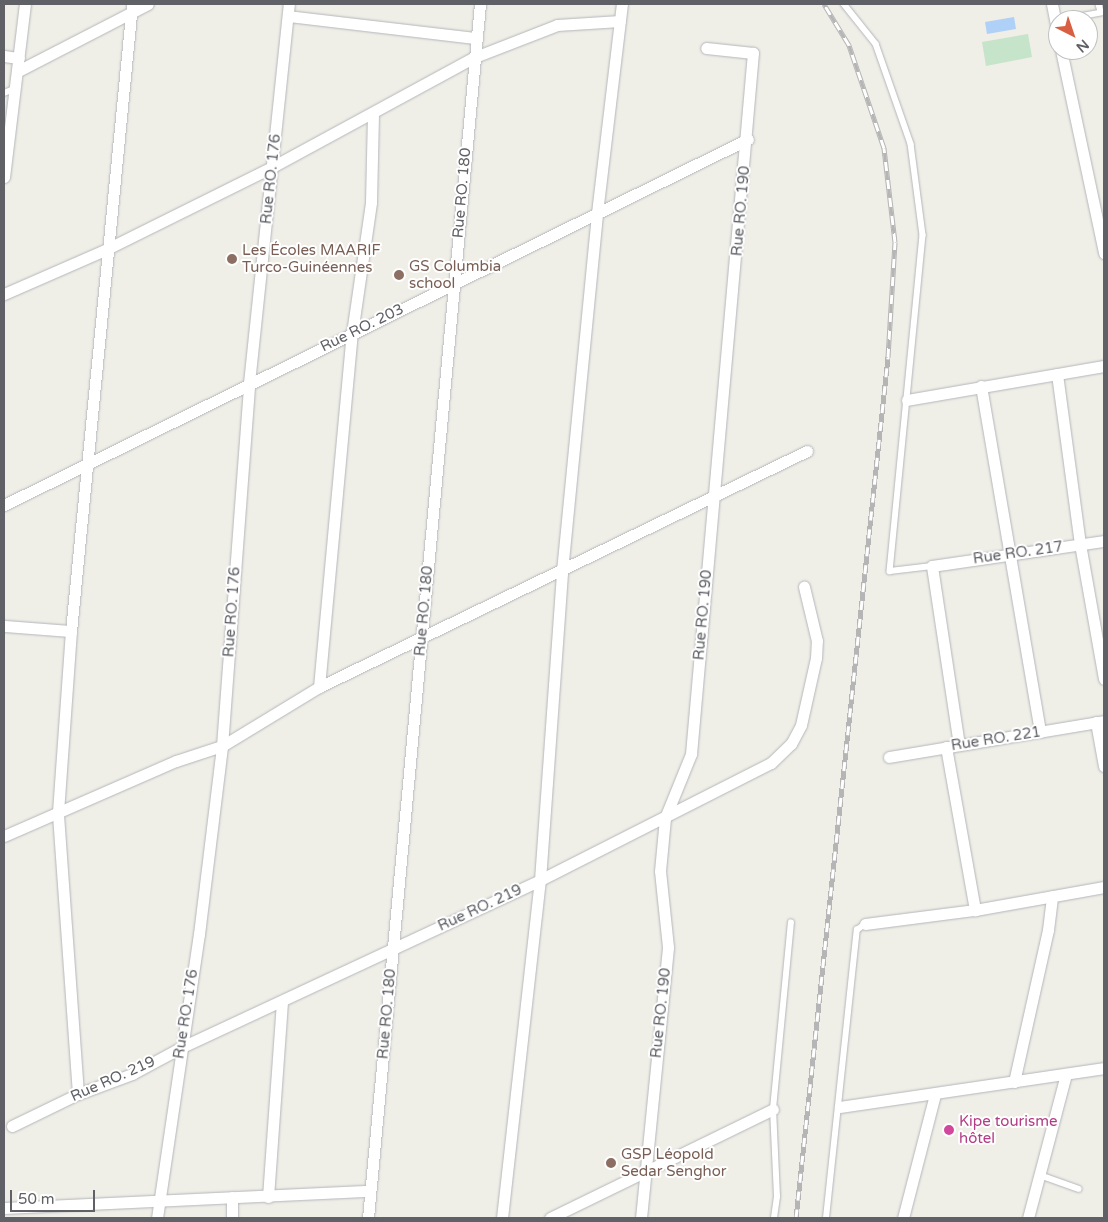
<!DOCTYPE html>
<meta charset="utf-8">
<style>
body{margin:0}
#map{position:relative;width:1108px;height:1222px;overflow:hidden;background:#efeee7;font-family:"Varela Round",sans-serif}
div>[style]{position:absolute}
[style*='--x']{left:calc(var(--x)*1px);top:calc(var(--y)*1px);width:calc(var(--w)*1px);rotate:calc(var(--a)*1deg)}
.green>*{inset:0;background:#c6e4ca}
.water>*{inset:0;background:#afd0f7}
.roads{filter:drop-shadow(0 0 1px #b4b6ba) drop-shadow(0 0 1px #b4b6ba)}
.service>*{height:5.5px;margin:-2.75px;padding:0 2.75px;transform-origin:2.75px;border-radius:2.75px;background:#fff}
.minor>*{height:11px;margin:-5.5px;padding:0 5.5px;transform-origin:5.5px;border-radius:5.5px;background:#fff}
.rail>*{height:5px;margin-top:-2.5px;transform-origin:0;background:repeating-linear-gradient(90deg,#fff 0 9px,#b5b5b6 0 18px);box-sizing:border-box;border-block:1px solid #b5b5b6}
.dots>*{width:14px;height:14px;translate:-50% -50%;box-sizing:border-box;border:2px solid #fff;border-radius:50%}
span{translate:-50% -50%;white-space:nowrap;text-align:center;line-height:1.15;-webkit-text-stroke:4px #fff;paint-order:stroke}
.street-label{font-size:15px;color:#5f6166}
.education-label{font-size:15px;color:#785e54}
.left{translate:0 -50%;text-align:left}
.hotel-label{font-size:15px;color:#b23c85}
.frame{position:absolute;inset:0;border:5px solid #5f6166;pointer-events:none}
.north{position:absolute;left:1048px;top:10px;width:50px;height:50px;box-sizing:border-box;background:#fff;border:1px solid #bfc0c2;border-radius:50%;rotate:139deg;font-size:14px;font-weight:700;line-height:20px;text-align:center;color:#5f6166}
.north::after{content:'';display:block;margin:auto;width:18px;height:22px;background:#d95f43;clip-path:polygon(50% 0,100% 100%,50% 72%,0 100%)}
.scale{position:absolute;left:10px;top:1190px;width:85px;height:22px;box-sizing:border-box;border:2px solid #5f6166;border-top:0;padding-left:6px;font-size:15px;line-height:18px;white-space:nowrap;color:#5f6166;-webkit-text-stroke:4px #fff;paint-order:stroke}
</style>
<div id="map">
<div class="green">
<div style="clip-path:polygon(1028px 34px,1032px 57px,986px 66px,982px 42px)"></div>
</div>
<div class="water">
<div style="clip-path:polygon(1014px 17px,1016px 29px,987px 34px,985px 22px)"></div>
</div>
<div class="roads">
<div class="service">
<div style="--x:844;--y:4;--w:51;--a:51.3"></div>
<div style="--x:876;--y:44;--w:106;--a:70.7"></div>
<div style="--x:911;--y:144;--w:92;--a:82.5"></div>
<div style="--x:923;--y:235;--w:338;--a:95.6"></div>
<div style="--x:890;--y:571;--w:42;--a:-6.8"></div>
<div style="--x:1099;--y:4;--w:8;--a:76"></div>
<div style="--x:1060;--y:20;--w:45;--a:-10.3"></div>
<div style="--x:4;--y:93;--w:11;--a:-22"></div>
<div style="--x:1040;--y:1175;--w:41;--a:19.7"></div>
<div style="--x:774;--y:1218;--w:21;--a:-82"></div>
<div style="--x:777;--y:1197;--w:88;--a:-92.6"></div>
<div style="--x:773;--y:1109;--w:187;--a:-84.5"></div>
<div style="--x:826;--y:1218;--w:290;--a:-83.9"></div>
<div style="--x:857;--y:930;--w:10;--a:-37"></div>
</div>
<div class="minor">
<div style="--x:1052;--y:4;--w:31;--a:79"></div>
<div style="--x:288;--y:16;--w:189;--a:6.7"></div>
<div style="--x:1061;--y:50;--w:208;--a:78"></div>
<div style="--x:4;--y:56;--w:15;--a:8"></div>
<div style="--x:18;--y:71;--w:146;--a:-27.3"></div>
<div style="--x:4;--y:177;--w:174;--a:-83.1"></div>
<div style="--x:4;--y:294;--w:112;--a:-23.6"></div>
<div style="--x:107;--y:249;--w:184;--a:-26.4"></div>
<div style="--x:272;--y:167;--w:231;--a:-28.5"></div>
<div style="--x:475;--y:57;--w:88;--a:-21.3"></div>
<div style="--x:557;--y:25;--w:63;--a:-3.6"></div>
<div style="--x:1057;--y:374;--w:172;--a:82.3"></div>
<div style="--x:1080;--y:544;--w:137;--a:79.9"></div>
<div style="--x:981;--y:386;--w:351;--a:80.3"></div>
<div style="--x:907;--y:400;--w:200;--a:-9.8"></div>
<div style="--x:4;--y:505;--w:829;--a:-26.19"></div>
<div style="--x:4;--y:626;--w:67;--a:4.3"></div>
<div style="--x:319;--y:687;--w:356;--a:-84.7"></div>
<div style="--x:352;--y:333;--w:132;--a:-81.7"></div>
<div style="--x:371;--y:202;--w:89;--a:-88.7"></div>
<div style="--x:1096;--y:722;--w:45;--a:79.7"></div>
<div style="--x:959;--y:745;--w:181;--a:-98.6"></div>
<div style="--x:932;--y:566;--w:174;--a:-8.3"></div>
<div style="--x:946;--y:747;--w:166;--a:79.9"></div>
<div style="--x:889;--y:757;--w:218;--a:-9.5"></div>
<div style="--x:4;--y:836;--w:188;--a:-23.6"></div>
<div style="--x:176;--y:761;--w:48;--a:-18.1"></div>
<div style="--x:222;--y:746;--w:114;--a:-31.3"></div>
<div style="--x:319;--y:687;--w:542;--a:-25.81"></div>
<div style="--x:865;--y:924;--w:111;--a:-7.3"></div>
<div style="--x:975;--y:910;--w:131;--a:-10.1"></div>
<div style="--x:1014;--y:1082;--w:156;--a:-77.4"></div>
<div style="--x:1048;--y:930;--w:34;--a:-83"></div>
<div style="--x:78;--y:1094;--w:283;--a:-94.1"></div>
<div style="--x:58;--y:812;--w:181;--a:-85.9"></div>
<div style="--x:71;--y:631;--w:630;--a:-84.44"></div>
<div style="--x:840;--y:1107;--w:267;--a:-8.4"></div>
<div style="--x:12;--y:1126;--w:73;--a:-25.9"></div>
<div style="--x:78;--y:1094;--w:58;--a:-20.3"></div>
<div style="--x:132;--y:1074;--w:55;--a:-28.4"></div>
<div style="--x:180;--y:1048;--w:397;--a:-25"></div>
<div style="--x:540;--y:880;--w:259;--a:-26.9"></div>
<div style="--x:771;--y:763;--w:28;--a:-44"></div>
<div style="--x:791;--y:744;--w:21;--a:-62"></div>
<div style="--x:801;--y:725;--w:69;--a:-77.4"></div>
<div style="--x:816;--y:658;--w:17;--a:-87"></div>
<div style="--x:817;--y:641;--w:56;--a:-103.5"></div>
<div style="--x:268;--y:1197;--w:196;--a:-85.9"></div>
<div style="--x:4;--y:1208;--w:366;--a:-2.7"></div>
<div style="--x:157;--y:1218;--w:287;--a:-81.6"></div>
<div style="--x:199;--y:934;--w:189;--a:-83"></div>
<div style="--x:222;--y:746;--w:364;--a:-85.7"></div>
<div style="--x:249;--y:383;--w:381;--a:-84"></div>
<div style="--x:232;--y:1218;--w:21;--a:-90"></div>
<div style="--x:368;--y:1218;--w:1219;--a:-84.73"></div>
<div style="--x:502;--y:1218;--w:340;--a:-83.6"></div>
<div style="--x:540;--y:880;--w:310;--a:-85.9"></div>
<div style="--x:562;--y:571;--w:360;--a:-84.4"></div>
<div style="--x:597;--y:213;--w:210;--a:-83.2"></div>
<div style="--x:550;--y:1218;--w:248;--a:-26"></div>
<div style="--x:641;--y:1218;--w:272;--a:-84.3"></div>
<div style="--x:668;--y:947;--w:76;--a:-96"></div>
<div style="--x:660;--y:871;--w:53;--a:-84.6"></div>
<div style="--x:665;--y:818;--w:69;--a:-67.9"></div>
<div style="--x:691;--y:754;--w:704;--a:-84.95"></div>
<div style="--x:753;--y:53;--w:47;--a:-173.9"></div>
<div style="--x:903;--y:1218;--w:128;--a:-75.5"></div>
<div style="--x:1028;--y:1218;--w:149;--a:-75.2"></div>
</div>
</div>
<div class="rail">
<div style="--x:796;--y:1218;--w:866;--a:-83.9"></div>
<div style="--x:888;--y:357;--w:115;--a:-86.5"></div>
<div style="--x:895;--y:242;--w:95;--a:-96.7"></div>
<div style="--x:884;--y:148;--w:109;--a:-108.8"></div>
<div style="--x:849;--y:45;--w:48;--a:-121.4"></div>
</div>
<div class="dots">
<div style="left:232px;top:259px;background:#8d6e63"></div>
<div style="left:399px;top:275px;background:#8d6e63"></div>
<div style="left:949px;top:1130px;background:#d1479c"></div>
<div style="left:611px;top:1163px;background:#8d6e63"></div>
</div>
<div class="street-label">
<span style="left:271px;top:179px;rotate:-84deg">Rue RO. 176</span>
<span style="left:462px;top:193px;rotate:-85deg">Rue RO. 180</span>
<span style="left:741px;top:211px;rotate:-85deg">Rue RO. 190</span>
<span style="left:362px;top:328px;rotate:-26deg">Rue RO. 203</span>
<span style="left:1018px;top:553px;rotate:-8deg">Rue RO. 217</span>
<span style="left:424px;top:611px;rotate:-85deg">Rue RO. 180</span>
<span style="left:232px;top:612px;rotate:-86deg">Rue RO. 176</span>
<span style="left:703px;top:615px;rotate:-85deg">Rue RO. 190</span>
<span style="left:996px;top:739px;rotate:-9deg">Rue RO. 221</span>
<span style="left:480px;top:908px;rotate:-25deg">Rue RO. 219</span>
<span style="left:661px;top:1013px;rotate:-84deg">Rue RO. 190</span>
<span style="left:186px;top:1014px;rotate:-81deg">Rue RO. 176</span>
<span style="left:387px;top:1014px;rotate:-85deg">Rue RO. 180</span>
<span style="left:113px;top:1079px;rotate:-24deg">Rue RO. 219</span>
</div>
<div class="education-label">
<span class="left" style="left:242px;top:259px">Les Écoles MAARIF<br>Turco-Guinéennes</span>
<span class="left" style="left:409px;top:275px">GS Columbia<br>school</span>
<span class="left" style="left:621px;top:1163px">GSP Léopold<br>Sedar Senghor</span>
</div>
<div class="hotel-label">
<span class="left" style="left:959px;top:1130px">Kipe tourisme<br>hôtel</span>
</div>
<div class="frame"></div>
<div class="north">N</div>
<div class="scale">50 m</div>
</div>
